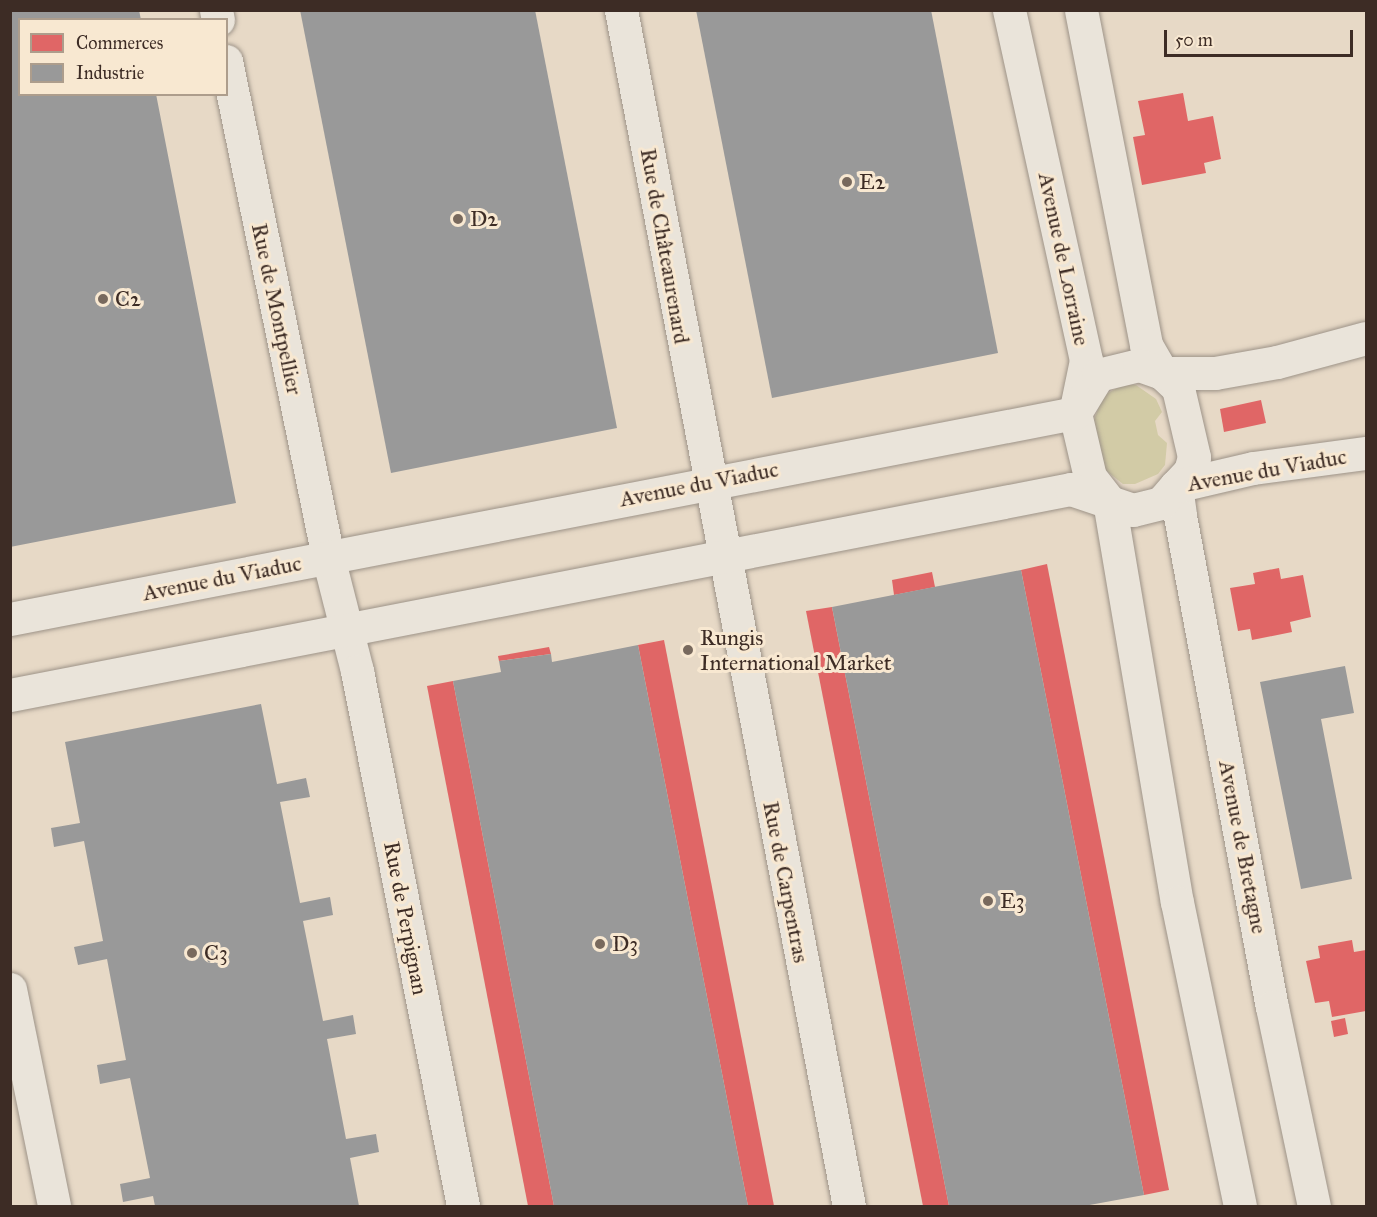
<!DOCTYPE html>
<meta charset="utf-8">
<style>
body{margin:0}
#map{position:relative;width:1377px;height:1217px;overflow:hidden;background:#e7d9c6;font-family:"IM FELL Great Primer",serif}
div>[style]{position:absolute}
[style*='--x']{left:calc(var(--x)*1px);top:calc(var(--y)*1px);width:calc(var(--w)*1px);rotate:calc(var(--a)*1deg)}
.green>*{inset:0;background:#d2cba6}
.shops>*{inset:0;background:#e06666}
.industry>*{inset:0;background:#999}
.roads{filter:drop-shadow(0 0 2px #9d9388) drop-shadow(0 0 2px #9d9388)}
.minor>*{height:33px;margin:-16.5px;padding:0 16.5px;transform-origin:16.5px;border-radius:16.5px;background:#eae4da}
.dots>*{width:16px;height:16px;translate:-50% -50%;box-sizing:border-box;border:3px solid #f8e8d1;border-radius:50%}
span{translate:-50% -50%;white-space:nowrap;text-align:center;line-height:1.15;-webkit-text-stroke:6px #f8e8d1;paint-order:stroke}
.poi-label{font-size:22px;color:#3d2c25}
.left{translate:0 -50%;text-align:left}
.street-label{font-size:22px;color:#3d2c25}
.frame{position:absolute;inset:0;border:12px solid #3d2c25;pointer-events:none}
.legend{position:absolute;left:18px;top:18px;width:210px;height:78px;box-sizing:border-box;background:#f8e8d1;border:2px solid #ad9d8c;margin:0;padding:8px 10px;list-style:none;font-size:18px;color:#3d2c25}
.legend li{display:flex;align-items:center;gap:12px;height:30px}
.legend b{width:30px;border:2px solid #ad9d8c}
.scale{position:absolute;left:1164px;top:30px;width:189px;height:27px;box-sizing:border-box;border:3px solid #3d2c25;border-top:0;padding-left:8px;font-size:18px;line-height:21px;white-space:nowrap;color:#3d2c25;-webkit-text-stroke:4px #f8e8d1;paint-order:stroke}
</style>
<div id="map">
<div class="green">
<div style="clip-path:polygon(1124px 384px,1136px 385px,1156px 399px,1162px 412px,1155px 421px,1158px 435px,1167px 443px,1165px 465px,1158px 474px,1135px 484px,1123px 484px,1104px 469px,1094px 420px,1103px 396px)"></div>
</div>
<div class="shops">
<div style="clip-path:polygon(1183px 93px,1188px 121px,1213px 116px,1221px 159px,1204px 163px,1206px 173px,1142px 185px,1133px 137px,1145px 135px,1138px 101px)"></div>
<div style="clip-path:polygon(1261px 400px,1266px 423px,1224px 432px,1220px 409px)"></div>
<div style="clip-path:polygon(1047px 564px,1169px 1190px,1144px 1195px,1021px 570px)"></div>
<div style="clip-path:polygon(1279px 568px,1281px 579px,1303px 575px,1311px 617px,1290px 622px,1292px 632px,1252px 640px,1250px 629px,1238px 631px,1230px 588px,1255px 584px,1253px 573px)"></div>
<div style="clip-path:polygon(932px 572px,935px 587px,894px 595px,892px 580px)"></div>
<div style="clip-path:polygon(832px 607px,949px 1206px,923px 1206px,806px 611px)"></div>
<div style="clip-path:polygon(664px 640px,774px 1206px,748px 1206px,638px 645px)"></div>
<div style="clip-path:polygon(549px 647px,551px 654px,499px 661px,498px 656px)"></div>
<div style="clip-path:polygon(453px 681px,554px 1206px,528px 1206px,427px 686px)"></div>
<div style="clip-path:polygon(1352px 940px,1354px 952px,1366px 950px,1366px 1011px,1332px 1017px,1329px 1001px,1315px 1003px,1306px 961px,1320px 958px,1318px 946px)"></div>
<div style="clip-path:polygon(1345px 1018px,1348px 1034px,1334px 1037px,1331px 1021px)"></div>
</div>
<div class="industry">
<div style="clip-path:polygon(10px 10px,139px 10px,141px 20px,20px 20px,20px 94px,156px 94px,236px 503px,10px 547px)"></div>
<div style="clip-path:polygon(300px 10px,535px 10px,617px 428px,391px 473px)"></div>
<div style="clip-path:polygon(696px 10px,931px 10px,998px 353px,772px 398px)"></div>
<div style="clip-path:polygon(1021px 570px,1144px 1195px,1084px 1206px,949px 1206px,832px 607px)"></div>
<div style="clip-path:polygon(638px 645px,748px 1206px,554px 1206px,453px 681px,501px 672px,499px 661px,551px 654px,552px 662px)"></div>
<div style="clip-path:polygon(1345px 666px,1354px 713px,1321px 719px,1352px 879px,1301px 889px,1260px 682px)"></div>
<div style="clip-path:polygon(261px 704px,277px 784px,306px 778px,310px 797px,280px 802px,300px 903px,330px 897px,333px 915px,303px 921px,323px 1021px,353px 1015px,356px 1034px,327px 1039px,346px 1139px,376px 1134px,379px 1152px,350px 1158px,359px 1206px,155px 1206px,153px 1196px,123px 1202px,120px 1184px,150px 1178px,130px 1078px,100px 1084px,97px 1065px,126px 1060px,107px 959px,78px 965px,74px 947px,103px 941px,84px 841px,54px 847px,51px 828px,80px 823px,65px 742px)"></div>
</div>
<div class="roads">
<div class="minor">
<div style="--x:216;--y:10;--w:10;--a:79"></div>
<div style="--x:621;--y:10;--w:1218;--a:79.21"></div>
<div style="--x:1009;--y:10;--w:358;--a:77.6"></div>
<div style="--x:1086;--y:360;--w:54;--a:101.7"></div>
<div style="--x:1075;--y:413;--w:66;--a:76.8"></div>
<div style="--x:1090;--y:477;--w:31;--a:52"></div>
<div style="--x:1109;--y:501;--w:407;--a:80.4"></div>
<div style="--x:1177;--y:902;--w:310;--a:78.3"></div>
<div style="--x:1081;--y:10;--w:341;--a:79"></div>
<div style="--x:1146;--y:345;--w:32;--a:60"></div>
<div style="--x:1162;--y:373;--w:22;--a:43"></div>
<div style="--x:1178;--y:388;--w:71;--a:76.9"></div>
<div style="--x:1194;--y:457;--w:15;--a:106"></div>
<div style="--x:1190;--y:471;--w:21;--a:133"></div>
<div style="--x:1176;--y:486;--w:30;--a:82"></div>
<div style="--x:1180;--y:516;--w:500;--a:79.4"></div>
<div style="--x:1272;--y:1007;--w:203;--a:78.1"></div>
<div style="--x:226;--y:61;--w:506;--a:78.38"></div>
<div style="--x:328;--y:557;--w:118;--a:75.7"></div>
<div style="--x:357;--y:671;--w:545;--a:78.79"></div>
<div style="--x:10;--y:619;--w:1085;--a:-10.95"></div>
<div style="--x:1075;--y:413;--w:44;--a:-58.8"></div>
<div style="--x:1098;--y:375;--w:42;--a:-13.7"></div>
<div style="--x:1139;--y:365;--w:24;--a:19"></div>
<div style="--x:1162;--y:373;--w:53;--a:0"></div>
<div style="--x:1215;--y:373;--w:63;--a:-10.1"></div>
<div style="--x:1277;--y:362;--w:92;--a:-15.1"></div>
<div style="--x:10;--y:695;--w:1081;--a:-10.99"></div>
<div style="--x:1071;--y:489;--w:65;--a:18.7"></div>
<div style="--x:1133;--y:510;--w:29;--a:-14"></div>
<div style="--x:1161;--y:503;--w:23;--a:-49"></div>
<div style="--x:1176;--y:486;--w:79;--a:-13.2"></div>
<div style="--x:1253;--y:468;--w:114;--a:-7.6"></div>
<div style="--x:10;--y:989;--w:221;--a:78.5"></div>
</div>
</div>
<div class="dots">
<div style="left:847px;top:182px;background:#78695d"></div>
<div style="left:458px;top:219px;background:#78695d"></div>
<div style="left:103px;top:299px;background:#78695d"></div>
<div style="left:688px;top:650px;background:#78695d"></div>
<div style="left:988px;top:901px;background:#78695d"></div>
<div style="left:600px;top:944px;background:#78695d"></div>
<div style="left:192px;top:953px;background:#78695d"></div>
</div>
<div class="poi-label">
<span class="left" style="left:859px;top:182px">E2</span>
<span class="left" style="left:470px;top:219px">D2</span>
<span class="left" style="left:115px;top:299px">C2</span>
<span class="left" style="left:700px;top:650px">Rungis<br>International Market</span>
<span class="left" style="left:1000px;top:901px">E3</span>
<span class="left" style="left:612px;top:944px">D3</span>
<span class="left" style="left:204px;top:953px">C3</span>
</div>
<div class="street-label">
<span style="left:665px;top:246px;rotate:80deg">Rue de Châteaurenard</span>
<span style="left:1064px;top:259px;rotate:78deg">Avenue de Lorraine</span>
<span style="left:277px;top:309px;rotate:78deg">Rue de Montpellier</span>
<span style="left:1267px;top:470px;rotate:-10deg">Avenue du Viaduc</span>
<span style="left:699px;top:484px;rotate:-11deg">Avenue du Viaduc</span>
<span style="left:222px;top:578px;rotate:-11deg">Avenue du Viaduc</span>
<span style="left:1243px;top:847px;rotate:79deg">Avenue de Bretagne</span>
<span style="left:786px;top:882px;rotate:79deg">Rue de Carpentras</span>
<span style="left:406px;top:918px;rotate:79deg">Rue de Perpignan</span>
</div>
<div class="frame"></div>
<ul class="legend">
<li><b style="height:16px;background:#e06666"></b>Commerces</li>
<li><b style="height:16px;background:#999"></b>Industrie</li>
</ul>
<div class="scale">50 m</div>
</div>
